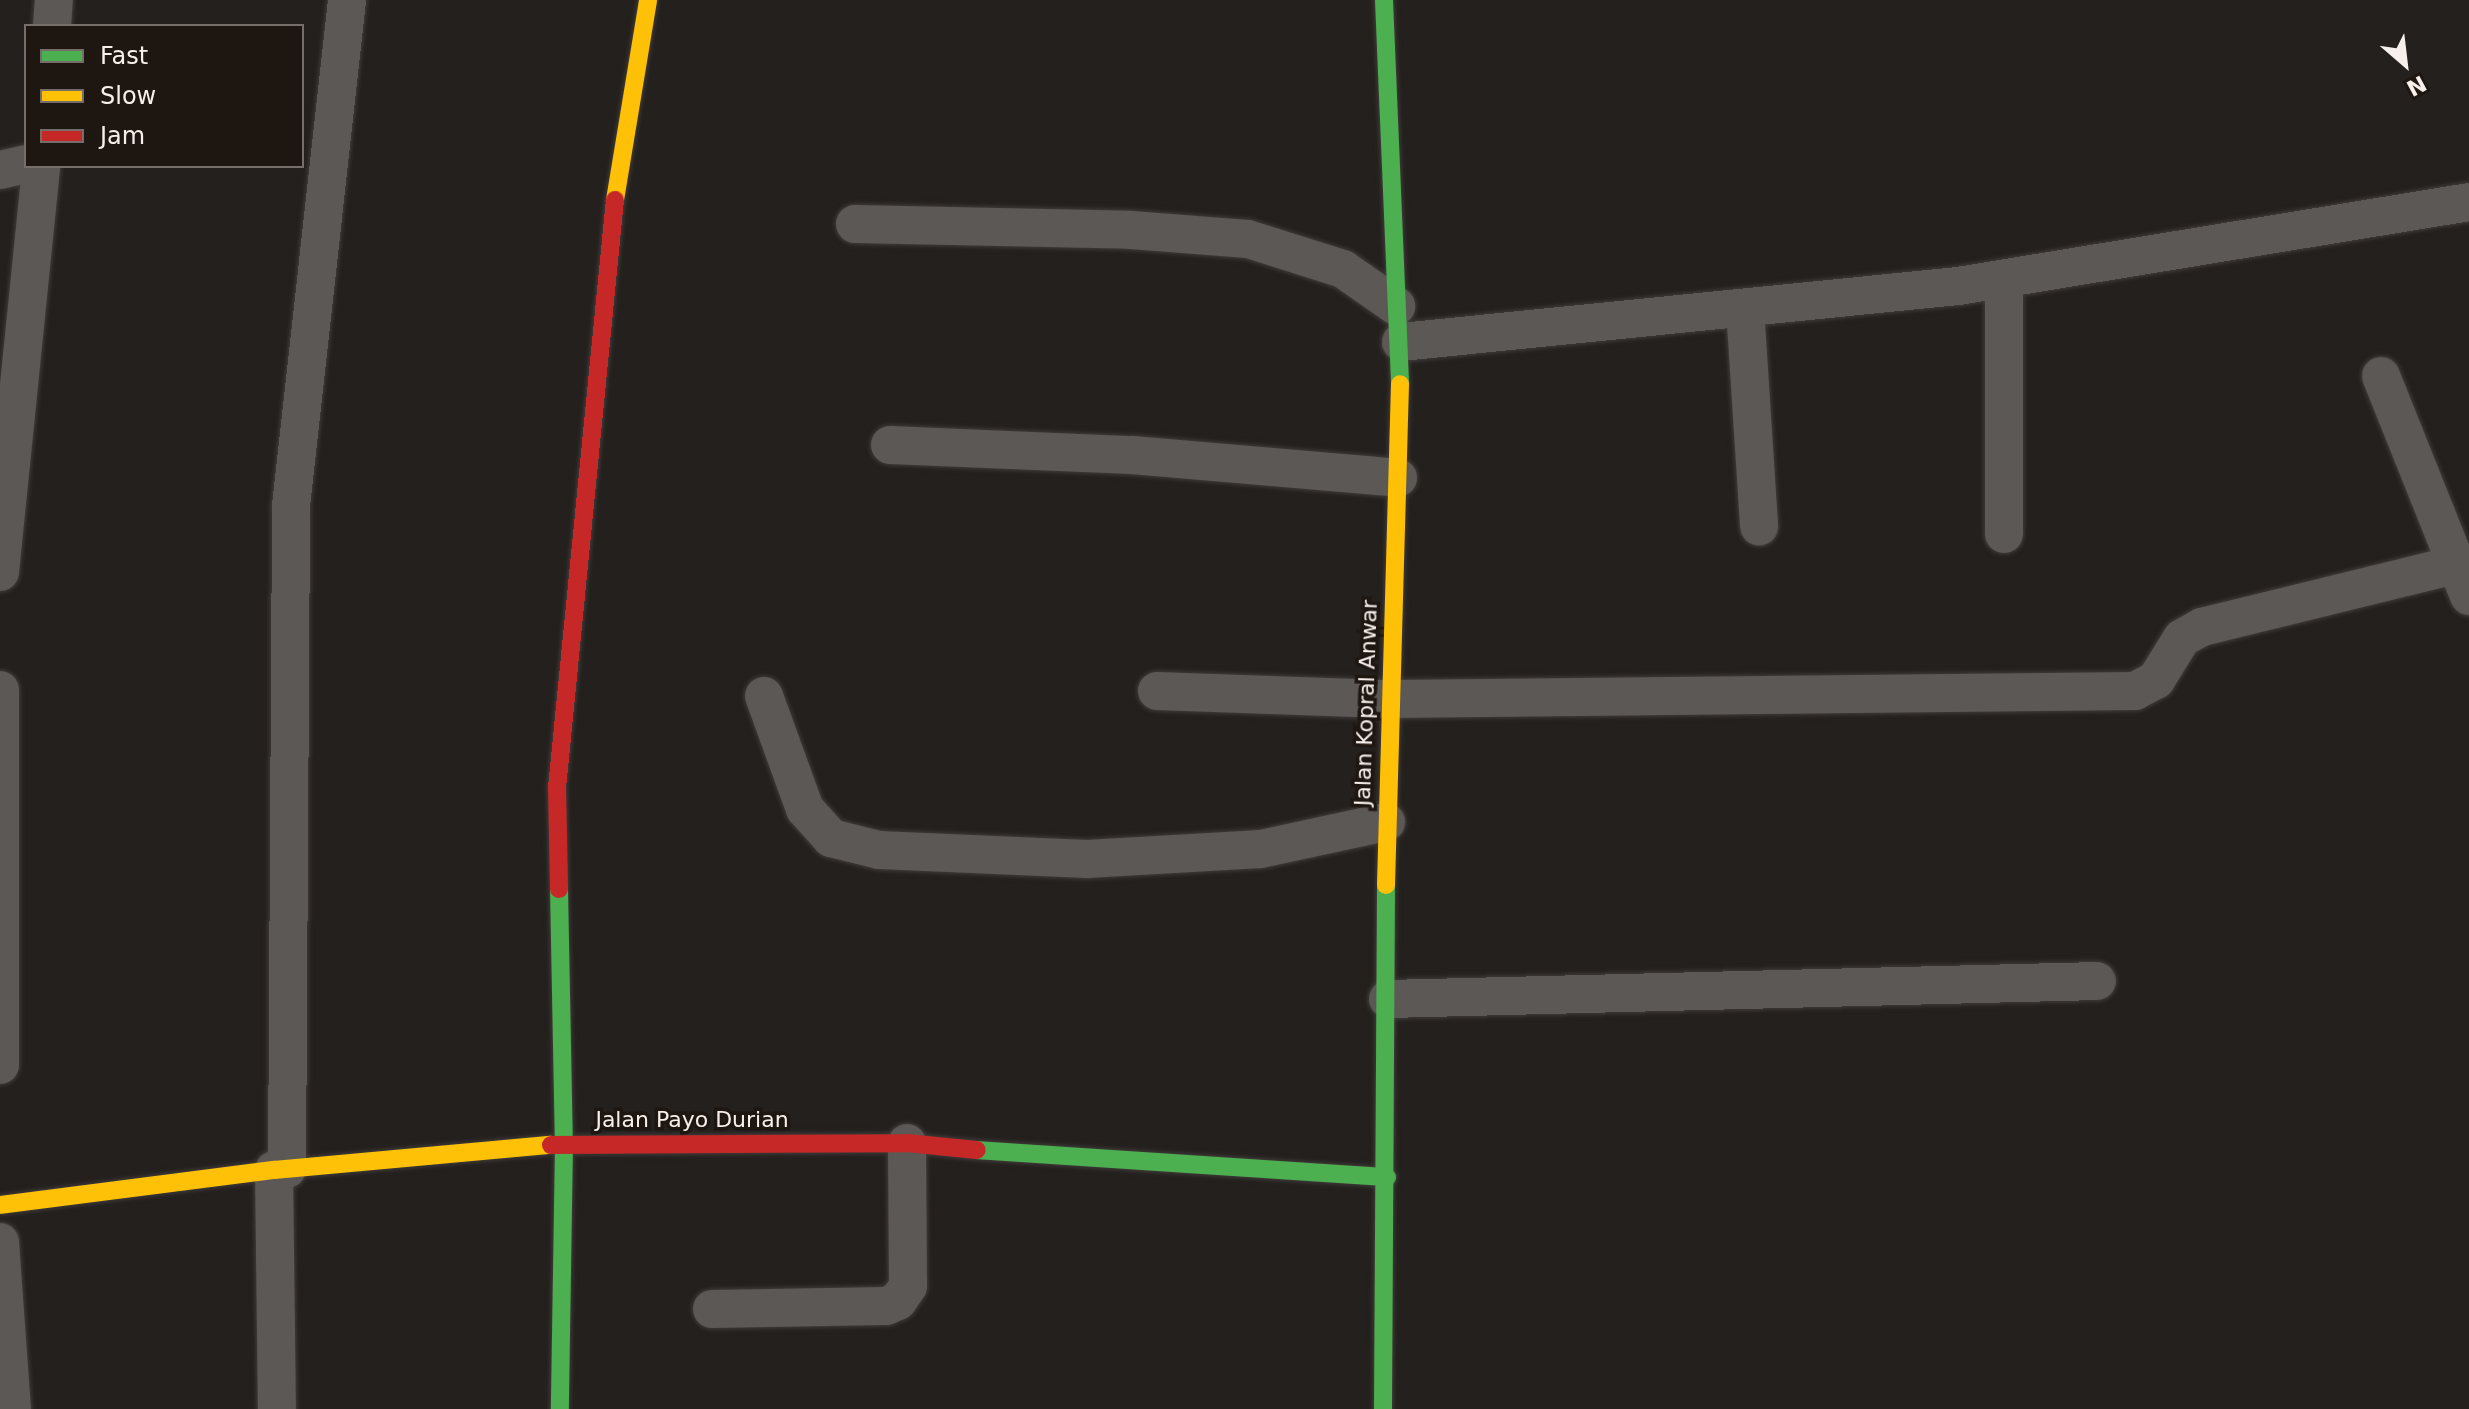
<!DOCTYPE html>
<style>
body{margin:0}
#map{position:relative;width:2469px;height:1409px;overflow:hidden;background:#24201e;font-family:"DejaVu Sans",sans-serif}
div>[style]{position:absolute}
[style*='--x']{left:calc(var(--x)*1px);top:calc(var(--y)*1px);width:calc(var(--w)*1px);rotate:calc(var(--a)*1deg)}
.roads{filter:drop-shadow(0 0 2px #3f3b39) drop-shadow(0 0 2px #3f3b39)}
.street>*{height:38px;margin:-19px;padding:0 19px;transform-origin:19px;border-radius:19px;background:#5c5856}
.fast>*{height:18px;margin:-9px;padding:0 9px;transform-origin:9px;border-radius:9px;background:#4caf50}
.slow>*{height:18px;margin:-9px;padding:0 9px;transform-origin:9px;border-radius:9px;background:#ffc107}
.jam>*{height:18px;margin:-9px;padding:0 9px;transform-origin:9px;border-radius:9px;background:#c62828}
span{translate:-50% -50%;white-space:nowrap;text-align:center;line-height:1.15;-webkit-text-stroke:7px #1e1611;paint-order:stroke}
.street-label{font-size:22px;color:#f6efec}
.legend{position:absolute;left:24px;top:24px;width:280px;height:144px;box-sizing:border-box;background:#1e1611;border:2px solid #746d69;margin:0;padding:10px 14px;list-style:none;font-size:24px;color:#f6efec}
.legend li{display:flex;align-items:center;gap:16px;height:40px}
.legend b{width:40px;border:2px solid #746d69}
.north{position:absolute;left:2365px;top:24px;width:80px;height:80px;-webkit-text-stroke:6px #1e1611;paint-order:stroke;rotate:152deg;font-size:22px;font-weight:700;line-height:32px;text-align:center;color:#f6efec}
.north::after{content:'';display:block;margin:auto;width:28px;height:36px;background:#f6efec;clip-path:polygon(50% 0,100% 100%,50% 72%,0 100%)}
</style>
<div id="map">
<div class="roads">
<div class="street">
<div style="--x:52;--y:26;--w:26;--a:-86"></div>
<div style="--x:0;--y:170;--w:27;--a:-13"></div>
<div style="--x:855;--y:224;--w:276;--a:1.2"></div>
<div style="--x:1131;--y:230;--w:117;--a:4.4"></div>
<div style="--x:1248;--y:239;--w:100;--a:17.5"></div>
<div style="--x:1343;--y:269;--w:65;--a:34.9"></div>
<div style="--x:1745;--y:308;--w:219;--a:86.3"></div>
<div style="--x:1401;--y:342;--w:560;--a:-5.74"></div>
<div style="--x:1958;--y:286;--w:518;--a:-9.33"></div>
<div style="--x:2381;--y:376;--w:237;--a:68.2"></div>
<div style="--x:890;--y:445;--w:242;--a:2.4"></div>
<div style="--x:1132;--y:455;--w:267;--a:4.9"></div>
<div style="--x:2004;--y:534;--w:255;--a:-90"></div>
<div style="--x:0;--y:572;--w:408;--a:-84.2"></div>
<div style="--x:0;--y:690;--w:375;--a:90"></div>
<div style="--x:1157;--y:691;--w:234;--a:2"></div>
<div style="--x:1391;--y:699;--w:744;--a:-0.62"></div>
<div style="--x:2135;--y:691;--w:24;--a:-28"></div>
<div style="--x:2156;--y:680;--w:49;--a:-58.2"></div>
<div style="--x:2182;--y:638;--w:23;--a:-29"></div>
<div style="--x:2202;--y:627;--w:260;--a:-13.8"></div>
<div style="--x:764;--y:696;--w:120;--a:70.1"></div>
<div style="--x:805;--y:809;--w:39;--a:48"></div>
<div style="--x:831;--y:838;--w:49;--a:14"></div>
<div style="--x:879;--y:850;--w:208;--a:2.5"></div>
<div style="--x:1087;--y:859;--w:174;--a:-3.3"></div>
<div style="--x:1261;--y:849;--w:128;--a:-12.2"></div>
<div style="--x:1388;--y:999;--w:709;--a:-1.45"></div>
<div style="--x:287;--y:1169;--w:663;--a:-89.65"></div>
<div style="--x:291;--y:506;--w:509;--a:-83.68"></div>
<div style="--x:274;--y:1170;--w:239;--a:89.3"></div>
<div style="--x:0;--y:1242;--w:167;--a:85.9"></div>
<div style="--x:712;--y:1309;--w:174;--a:-1"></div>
<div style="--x:886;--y:1306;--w:13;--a:-23"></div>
<div style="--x:898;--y:1301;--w:18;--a:-56"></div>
<div style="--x:908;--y:1286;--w:143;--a:-90.4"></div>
</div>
<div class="fast">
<div style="--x:1384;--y:0;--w:384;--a:87.6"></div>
<div style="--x:559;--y:889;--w:255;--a:88.9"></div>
<div style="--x:564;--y:1144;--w:265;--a:90.9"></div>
<div style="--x:977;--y:1150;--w:411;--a:3.8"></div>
<div style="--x:1383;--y:1409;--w:524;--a:-89.67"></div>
</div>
<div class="slow">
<div style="--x:615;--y:200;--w:203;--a:-80.6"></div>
<div style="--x:1386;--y:885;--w:501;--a:-88.4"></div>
<div style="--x:0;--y:1205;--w:276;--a:-7.3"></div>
<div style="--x:274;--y:1170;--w:278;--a:-5.2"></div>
</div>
<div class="jam">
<div style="--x:559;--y:889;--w:101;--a:-91.1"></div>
<div style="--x:557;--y:788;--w:591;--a:-84.37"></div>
<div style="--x:551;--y:1145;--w:356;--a:-0.3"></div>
<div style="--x:907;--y:1143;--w:70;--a:5.7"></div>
</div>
</div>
<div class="street-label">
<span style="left:1366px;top:703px;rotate:-88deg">Jalan Kopral Anwar</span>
<span style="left:692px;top:1120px">Jalan Payo Durian</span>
</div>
<ul class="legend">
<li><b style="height:10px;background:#4caf50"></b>Fast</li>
<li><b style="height:10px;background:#ffc107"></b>Slow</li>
<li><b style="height:10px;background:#c62828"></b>Jam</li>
</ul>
<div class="north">N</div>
</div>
